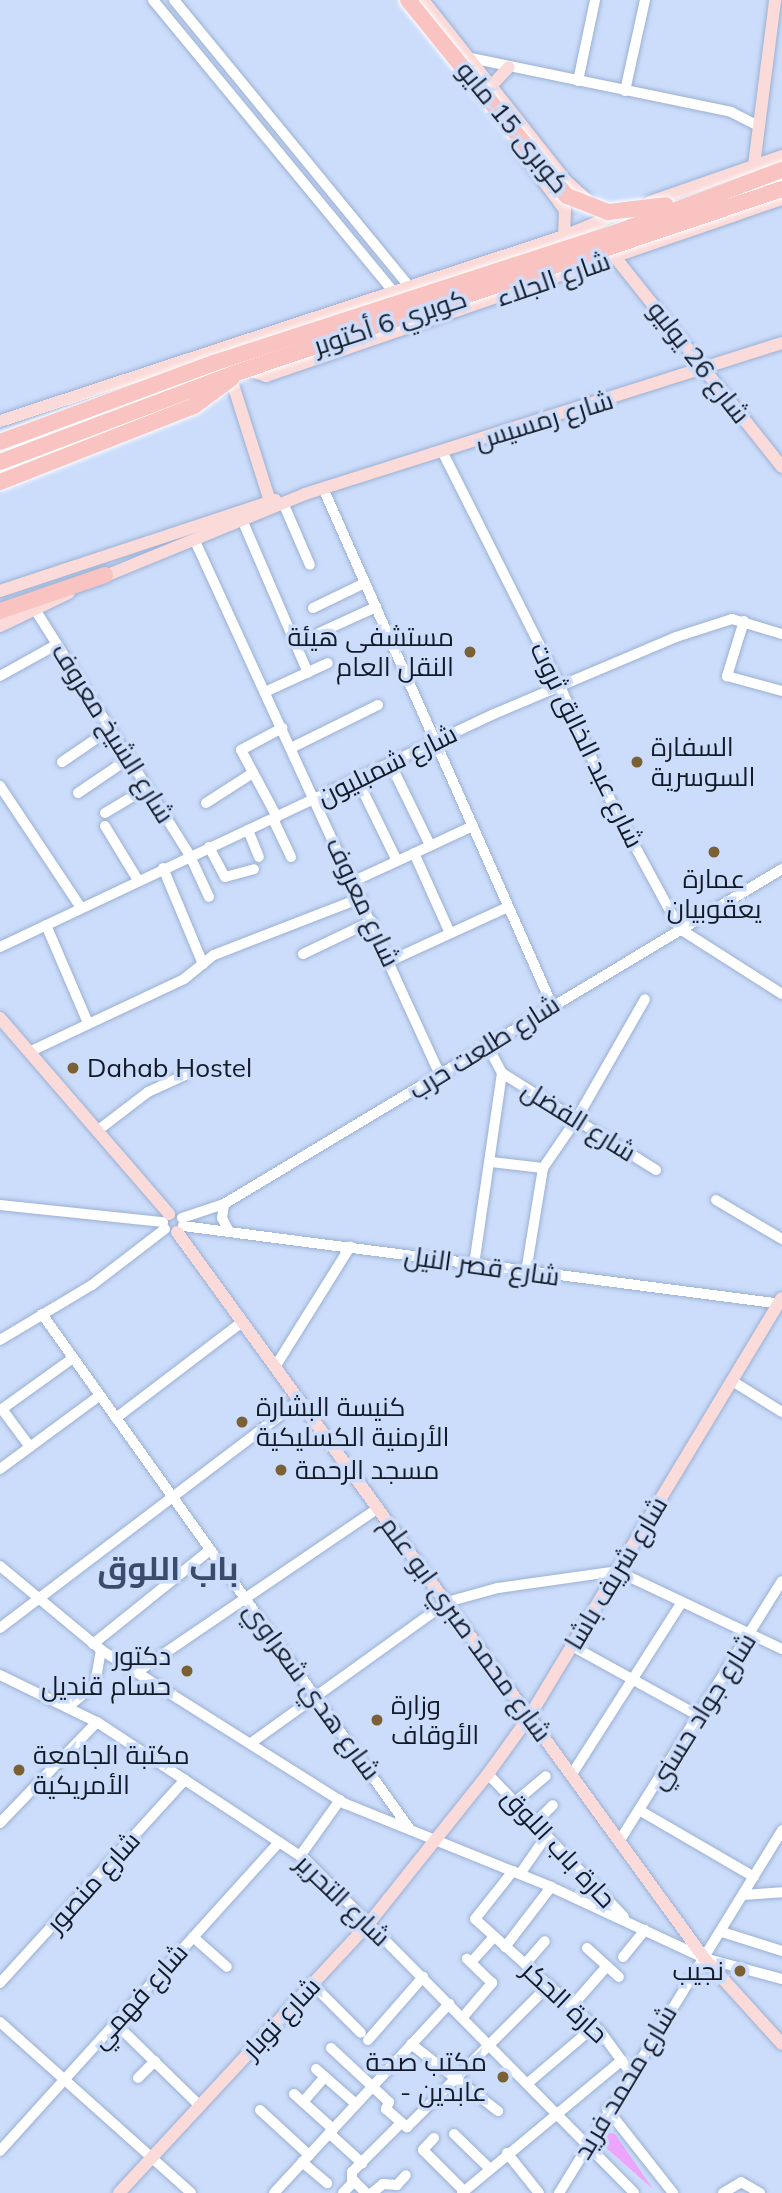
<!DOCTYPE html>
<meta charset="utf-8">
<style>
body{margin:0}
#map{position:relative;width:782px;height:2193px;overflow:hidden;background:#ccddfb;font-family:Mulish,Cairo,sans-serif}
div>[style]{position:absolute}
[style*='--x']{left:calc(var(--x)*1px);top:calc(var(--y)*1px);width:calc(var(--w)*1px);rotate:calc(var(--a)*1deg)}
.green>*{inset:0;background:#eda4fb}
.roads{filter:drop-shadow(0 0 2px #9bb0d3) drop-shadow(0 0 2px #9bb0d3)}
.minor>*{height:10px;margin:-5px;padding:0 5px;transform-origin:5px;border-radius:5px;background:#fff}
.major>*{height:12px;margin:-6px;padding:0 6px;transform-origin:6px;border-radius:6px;background:#fbdbda}
.highway>*{height:16px;margin:-8px;padding:0 8px;transform-origin:8px;border-radius:8px;background:#f9c3c1}
.bridges{filter:drop-shadow(0 0 2px #fff) drop-shadow(0 0 2px #fff)}
.highway-bridge>*{height:16px;margin:-8px;padding:0 8px;transform-origin:8px;border-radius:8px;background:#f9c3c1}
.dots>*{width:19px;height:19px;translate:-50% -50%;box-sizing:border-box;border:4px solid #ccddfb;border-radius:50%}
span{translate:-50% -50%;white-space:nowrap;text-align:center;line-height:1.15;-webkit-text-stroke:7px #ccddfb;paint-order:stroke}
.street-label{font-size:26px;color:#131a27}
.poi-label{font-size:26px;color:#131a27}
.right{translate:-100% -50%;text-align:right}
.left{translate:0 -50%;text-align:left}
.district-label{font-size:33px;color:#3a4c6b;font-weight:700}
</style>
<div id="map">
<div class="green">
<div style="clip-path:polygon(606px 2132px,615px 2134px,653px 2189px,603px 2145px,601px 2138px)"></div>
</div>
<div class="roads">
<div class="minor">
<div style="--x:153;--y:0;--w:376;--a:50.5"></div>
<div style="--x:174;--y:0;--w:369;--a:50.6"></div>
<div style="--x:466;--y:57;--w:271;--a:11.7"></div>
<div style="--x:731;--y:112;--w:30;--a:27"></div>
<div style="--x:578;--y:81;--w:83;--a:-78.1"></div>
<div style="--x:625;--y:91;--w:93;--a:-77.6"></div>
<div style="--x:442;--y:451;--w:263;--a:63.3"></div>
<div style="--x:560;--y:686;--w:129;--a:66.2"></div>
<div style="--x:612;--y:804;--w:142;--a:61.5"></div>
<div style="--x:680;--y:929;--w:121;--a:32.5"></div>
<div style="--x:323;--y:488;--w:565;--a:66.11"></div>
<div style="--x:284;--y:505;--w:65;--a:66.6"></div>
<div style="--x:243;--y:522;--w:164;--a:66.7"></div>
<div style="--x:195;--y:541;--w:588;--a:65.35"></div>
<div style="--x:313;--y:608;--w:58;--a:-25.7"></div>
<div style="--x:36;--y:611;--w:289;--a:57.8"></div>
<div style="--x:190;--y:856;--w:45;--a:65.1"></div>
<div style="--x:744;--y:621;--w:58;--a:107.2"></div>
<div style="--x:727;--y:676;--w:57;--a:15.3"></div>
<div style="--x:319;--y:633;--w:63;--a:-24.5"></div>
<div style="--x:0;--y:676;--w:64;--a:-29"></div>
<div style="--x:265;--y:692;--w:69;--a:-24.7"></div>
<div style="--x:291;--y:748;--w:97;--a:-26.3"></div>
<div style="--x:62;--y:762;--w:57;--a:-34.2"></div>
<div style="--x:390;--y:763;--w:91;--a:64"></div>
<div style="--x:357;--y:779;--w:91;--a:64"></div>
<div style="--x:0;--y:786;--w:146;--a:56.4"></div>
<div style="--x:78;--y:793;--w:60;--a:-34.2"></div>
<div style="--x:206;--y:803;--w:56;--a:-32.6"></div>
<div style="--x:105;--y:813;--w:49;--a:-30.8"></div>
<div style="--x:277;--y:817;--w:76;--a:-118.2"></div>
<div style="--x:241;--y:750;--w:47;--a:-28.2"></div>
<div style="--x:273;--y:819;--w:42;--a:64.7"></div>
<div style="--x:105;--y:826;--w:63;--a:58.6"></div>
<div style="--x:248;--y:830;--w:29;--a:68"></div>
<div style="--x:209;--y:847;--w:34;--a:62"></div>
<div style="--x:225;--y:877;--w:30;--a:-15"></div>
<div style="--x:414;--y:853;--w:88;--a:65.8"></div>
<div style="--x:163;--y:868;--w:104;--a:67.4"></div>
<div style="--x:354;--y:881;--w:131;--a:-24.8"></div>
<div style="--x:46;--y:925;--w:107;--a:66.8"></div>
<div style="--x:0;--y:947;--w:546;--a:-25.25"></div>
<div style="--x:494;--y:714;--w:198;--a:-22.9"></div>
<div style="--x:676;--y:637;--w:59;--a:-17.8"></div>
<div style="--x:732;--y:619;--w:52;--a:16.7"></div>
<div style="--x:303;--y:954;--w:76;--a:-25.6"></div>
<div style="--x:390;--y:961;--w:130;--a:-24.6"></div>
<div style="--x:29;--y:1052;--w:171;--a:-25.2"></div>
<div style="--x:184;--y:979;--w:38;--a:-39"></div>
<div style="--x:214;--y:955;--w:158;--a:-21.2"></div>
<div style="--x:502;--y:1073;--w:182;--a:32.2"></div>
<div style="--x:97;--y:1131;--w:64;--a:-37.4"></div>
<div style="--x:148;--y:1092;--w:41;--a:-24.7"></div>
<div style="--x:491;--y:1162;--w:52;--a:6.6"></div>
<div style="--x:716;--y:1200;--w:77;--a:30.6"></div>
<div style="--x:224;--y:1204;--w:14;--a:98"></div>
<div style="--x:222;--y:1218;--w:15;--a:62"></div>
<div style="--x:0;--y:1205;--w:164;--a:6"></div>
<div style="--x:182;--y:1218;--w:44;--a:-18.4"></div>
<div style="--x:224;--y:1204;--w:651;--a:-30.98"></div>
<div style="--x:183;--y:1226;--w:604;--a:7.42"></div>
<div style="--x:474;--y:1265;--w:194;--a:-81.7"></div>
<div style="--x:502;--y:1073;--w:32;--a:-118"></div>
<div style="--x:526;--y:1272;--w:105;--a:-80.7"></div>
<div style="--x:543;--y:1168;--w:58;--a:-55.5"></div>
<div style="--x:576;--y:1120;--w:139;--a:-60.3"></div>
<div style="--x:42;--y:1314;--w:632;--a:54.47"></div>
<div style="--x:0;--y:1340;--w:107;--a:-30.9"></div>
<div style="--x:92;--y:1285;--w:92;--a:-37.5"></div>
<div style="--x:275;--y:1367;--w:142;--a:-58"></div>
<div style="--x:732;--y:1381;--w:59;--a:31.8"></div>
<div style="--x:116;--y:1418;--w:158;--a:-37.3"></div>
<div style="--x:30;--y:1447;--w:47;--a:-126.4"></div>
<div style="--x:2;--y:1409;--w:87;--a:-35.7"></div>
<div style="--x:0;--y:1469;--w:123;--a:-36.4"></div>
<div style="--x:0;--y:1566;--w:131;--a:39.7"></div>
<div style="--x:101;--y:1650;--w:289;--a:32.2"></div>
<div style="--x:346;--y:1804;--w:221;--a:22"></div>
<div style="--x:551;--y:1887;--w:169;--a:24.9"></div>
<div style="--x:704;--y:1958;--w:81;--a:15.1"></div>
<div style="--x:0;--y:1628;--w:375;--a:-37.2"></div>
<div style="--x:93;--y:1644;--w:150;--a:-38.8"></div>
<div style="--x:572;--y:1646;--w:145;--a:28.9"></div>
<div style="--x:137;--y:1672;--w:292;--a:-34.2"></div>
<div style="--x:0;--y:1675;--w:108;--a:25.9"></div>
<div style="--x:97;--y:1722;--w:250;--a:33.4"></div>
<div style="--x:306;--y:1860;--w:467;--a:45.4"></div>
<div style="--x:68;--y:1707;--w:35;--a:-40"></div>
<div style="--x:95;--y:1684;--w:35;--a:-80"></div>
<div style="--x:251;--y:1743;--w:241;--a:-35.7"></div>
<div style="--x:447;--y:1602;--w:53;--a:-15.4"></div>
<div style="--x:498;--y:1588;--w:120;--a:-8.1"></div>
<div style="--x:617;--y:1571;--w:183;--a:25.3"></div>
<div style="--x:488;--y:1774;--w:197;--a:46.4"></div>
<div style="--x:572;--y:1774;--w:204;--a:-57.4"></div>
<div style="--x:515;--y:1802;--w:40;--a:-40"></div>
<div style="--x:639;--y:1810;--w:133;--a:30.2"></div>
<div style="--x:0;--y:1823;--w:140;--a:-46.2"></div>
<div style="--x:535;--y:1823;--w:25;--a:-45"></div>
<div style="--x:620;--y:1840;--w:305;--a:-58"></div>
<div style="--x:300;--y:1856;--w:69;--a:-54.5"></div>
<div style="--x:513;--y:1871;--w:61;--a:128.4"></div>
<div style="--x:475;--y:1919;--w:168;--a:41.9"></div>
<div style="--x:600;--y:2031;--w:51;--a:53.8"></div>
<div style="--x:520;--y:1874;--w:47;--a:-55.3"></div>
<div style="--x:743;--y:1895;--w:39;--a:-4"></div>
<div style="--x:722;--y:1932;--w:63;--a:17.6"></div>
<div style="--x:193;--y:1937;--w:45;--a:41.4"></div>
<div style="--x:505;--y:1947;--w:76;--a:-52.5"></div>
<div style="--x:587;--y:1948;--w:43;--a:42.2"></div>
<div style="--x:623;--y:1957;--w:35;--a:-51"></div>
<div style="--x:475;--y:1958;--w:28;--a:-48"></div>
<div style="--x:525;--y:1964;--w:30;--a:-49"></div>
<div style="--x:0;--y:1983;--w:275;--a:-47.7"></div>
<div style="--x:312;--y:1984;--w:69;--a:45"></div>
<div style="--x:572;--y:2006;--w:53;--a:-48.8"></div>
<div style="--x:463;--y:2017;--w:45;--a:-49.5"></div>
<div style="--x:492;--y:1983;--w:35;--a:-136"></div>
<div style="--x:0;--y:2022;--w:256;--a:41.8"></div>
<div style="--x:115;--y:2023;--w:119;--a:44.3"></div>
<div style="--x:368;--y:2040;--w:84;--a:-48.9"></div>
<div style="--x:411;--y:2044;--w:110;--a:37.6"></div>
<div style="--x:331;--y:2048;--w:79;--a:43"></div>
<div style="--x:389;--y:2102;--w:8;--a:113"></div>
<div style="--x:386;--y:2109;--w:28;--a:41"></div>
<div style="--x:407;--y:2127;--w:201;--a:-45"></div>
<div style="--x:316;--y:2069;--w:53;--a:41.2"></div>
<div style="--x:138;--y:2078;--w:24;--a:-45"></div>
<div style="--x:528;--y:2083;--w:88;--a:-40.4"></div>
<div style="--x:294;--y:2094;--w:52;--a:41.9"></div>
<div style="--x:303;--y:2102;--w:33;--a:-49"></div>
<div style="--x:607;--y:2109;--w:107;--a:51.8"></div>
<div style="--x:260;--y:2110;--w:67;--a:42.6"></div>
<div style="--x:329;--y:2133;--w:45;--a:42.3"></div>
<div style="--x:454;--y:2134;--w:49;--a:44.2"></div>
<div style="--x:434;--y:2138;--w:16;--a:133"></div>
<div style="--x:423;--y:2150;--w:58;--a:45"></div>
<div style="--x:0;--y:2151;--w:416;--a:-47.9"></div>
<div style="--x:507;--y:2153;--w:51;--a:51.3"></div>
<div style="--x:302;--y:2162;--w:33;--a:40"></div>
<div style="--x:274;--y:2193;--w:258;--a:-47.2"></div>
<div style="--x:343;--y:2193;--w:16;--a:-47"></div>
<div style="--x:366;--y:2193;--w:20;--a:-135"></div>
<div style="--x:352;--y:2179;--w:7;--a:-90"></div>
<div style="--x:352;--y:2172;--w:69;--a:-45"></div>
<div style="--x:372;--y:2193;--w:14;--a:-39"></div>
<div style="--x:383;--y:2184;--w:14;--a:4"></div>
<div style="--x:397;--y:2185;--w:13;--a:-48"></div>
<div style="--x:462;--y:2193;--w:208;--a:-39.7"></div>
<div style="--x:559;--y:2193;--w:426;--a:-58.4"></div>
<div style="--x:723;--y:2193;--w:21;--a:-31"></div>
<div style="--x:741;--y:2182;--w:22;--a:30"></div>
</div>
<div class="major">
<div style="--x:423;--y:0;--w:231;--a:51.7"></div>
<div style="--x:566;--y:181;--w:30;--a:42"></div>
<div style="--x:493;--y:84;--w:23;--a:-47"></div>
<div style="--x:516;--y:144;--w:82;--a:53.4"></div>
<div style="--x:565;--y:210;--w:26;--a:92"></div>
<div style="--x:754;--y:165;--w:166;--a:-82.7"></div>
<div style="--x:650;--y:202;--w:140;--a:-19.2"></div>
<div style="--x:615;--y:257;--w:268;--a:51.5"></div>
<div style="--x:240;--y:367;--w:28;--a:19"></div>
<div style="--x:266;--y:376;--w:546;--a:-18.93"></div>
<div style="--x:229;--y:372;--w:135;--a:72.4"></div>
<div style="--x:0;--y:421;--w:594;--a:-18.16"></div>
<div style="--x:564;--y:236;--w:61;--a:-22.3"></div>
<div style="--x:98;--y:579;--w:224;--a:-22.3"></div>
<div style="--x:305;--y:494;--w:500;--a:-17.57"></div>
<div style="--x:0;--y:591;--w:290;--a:-18.3"></div>
<div style="--x:0;--y:626;--w:76;--a:-25.6"></div>
<div style="--x:0;--y:1018;--w:259;--a:49.2"></div>
<div style="--x:177;--y:1232;--w:897;--a:54.02"></div>
<div style="--x:704;--y:1958;--w:116;--a:47.8"></div>
<div style="--x:119;--y:2193;--w:368;--a:-47.2"></div>
<div style="--x:369;--y:1923;--w:191;--a:-51.4"></div>
<div style="--x:488;--y:1774;--w:70;--a:-54.3"></div>
<div style="--x:529;--y:1717;--w:489;--a:-58.9"></div>
</div>
<div class="highway">
<div style="--x:0;--y:611;--w:111;--a:-18.9"></div>
</div>
</div>
<div class="bridges">
<div class="highway-bridge">
<div style="--x:408;--y:0;--w:252;--a:51"></div>
<div style="--x:567;--y:196;--w:44;--a:21.3"></div>
<div style="--x:608;--y:212;--w:58;--a:-6.9"></div>
<div style="--x:0;--y:442;--w:228;--a:-20.3"></div>
<div style="--x:214;--y:363;--w:430;--a:-18"></div>
<div style="--x:623;--y:230;--w:170;--a:-20.7"></div>
<div style="--x:0;--y:462;--w:252;--a:-20.7"></div>
<div style="--x:236;--y:373;--w:576;--a:-18.62"></div>
<div style="--x:0;--y:482;--w:208;--a:-21.4"></div>
<div style="--x:194;--y:406;--w:47;--a:-36.4"></div>
</div>
</div>
<div class="dots">
<div style="left:470px;top:652px;background:#7a6032"></div>
<div style="left:637px;top:762px;background:#7a6032"></div>
<div style="left:714px;top:852px;background:#7a6032"></div>
<div style="left:73px;top:1068px;background:#7a6032"></div>
<div style="left:242px;top:1422px;background:#7a6032"></div>
<div style="left:281px;top:1470px;background:#7a6032"></div>
<div style="left:187px;top:1671px;background:#7a6032"></div>
<div style="left:377px;top:1720px;background:#7a6032"></div>
<div style="left:19px;top:1770px;background:#7a6032"></div>
<div style="left:740px;top:1971px;background:#7a6032"></div>
<div style="left:503px;top:2077px;background:#7a6032"></div>
</div>
<div class="street-label">
<span style="left:513px;top:127px;rotate:51deg">كوبرى 15 مايو</span>
<span style="left:553px;top:279px;rotate:-19deg">شارع الجلاء</span>
<span style="left:390px;top:322px;rotate:-18deg">كوبري 6 أكتوبر</span>
<span style="left:699px;top:362px;rotate:52deg">شارع 26 يوليو</span>
<span style="left:544px;top:420px;rotate:-17deg">شارع رمسيس</span>
<span style="left:113px;top:733px;rotate:58deg">شارع الشيخ معروف</span>
<span style="left:587px;top:745px;rotate:64deg">شارع عبد الخالق ثروت</span>
<span style="left:387px;top:765px;rotate:-26deg">شارع شمبليون</span>
<span style="left:363px;top:902px;rotate:65deg">شارع معروف</span>
<span style="left:484px;top:1047px;rotate:-32deg">شارع طلعت حرب</span>
<span style="left:579px;top:1121px;rotate:32deg">شارع الفضل</span>
<span style="left:482px;top:1266px;rotate:8deg">شارع قصر النيل</span>
<span style="left:616px;top:1573px;rotate:-59deg">شارع شريف باشا</span>
<span style="left:466px;top:1629px;rotate:54deg">شارع محمد صبري ابو علم</span>
<span style="left:312px;top:1691px;rotate:54deg">شارع هدي شعراوي</span>
<span style="left:702px;top:1711px;rotate:-58deg">شارع جواد حسني</span>
<span style="left:559px;top:1848px;rotate:47deg">حارة باب اللوق</span>
<span style="left:93px;top:1882px;rotate:-48deg">شارع منصور</span>
<span style="left:343px;top:1900px;rotate:44deg">شارع التحرير</span>
<span style="left:139px;top:1996px;rotate:-48deg">شارع فهمي</span>
<span style="left:565px;top:2002px;rotate:43deg">حارة الحكر</span>
<span style="left:281px;top:2018px;rotate:-47deg">شارع نوبار</span>
<span style="left:625px;top:2082px;rotate:-59deg">شارع محمد فريد</span>
</div>
<div class="poi-label">
<span class="right" style="left:454px;top:652px">مستشفى هيئة<br>النقل العام</span>
<span class="left" style="left:651px;top:762px">السفارة<br>السوسرية</span>
<span style="left:714px;top:894px">عمارة<br>يعقوبيان</span>
<span class="left" style="left:87px;top:1068px">Dahab Hostel</span>
<span class="left" style="left:256px;top:1422px">كنيسة البشارة<br>الأرمنية الكسليكية</span>
<span class="left" style="left:295px;top:1470px">مسجد الرحمة</span>
<span class="right" style="left:171px;top:1671px">دكتور<br>حسام قنديل</span>
<span class="left" style="left:391px;top:1720px">وزارة<br>الأوقاف</span>
<span class="left" style="left:33px;top:1770px">مكتبة الجامعة<br>الأمريكية</span>
<span class="right" style="left:724px;top:1971px">نجيب</span>
<span class="right" style="left:487px;top:2077px">مكتب صحة<br>- عابدين</span>
</div>
<div class="district-label">
<span style="left:168px;top:1568px">باب اللوق</span>
</div>
</div>
